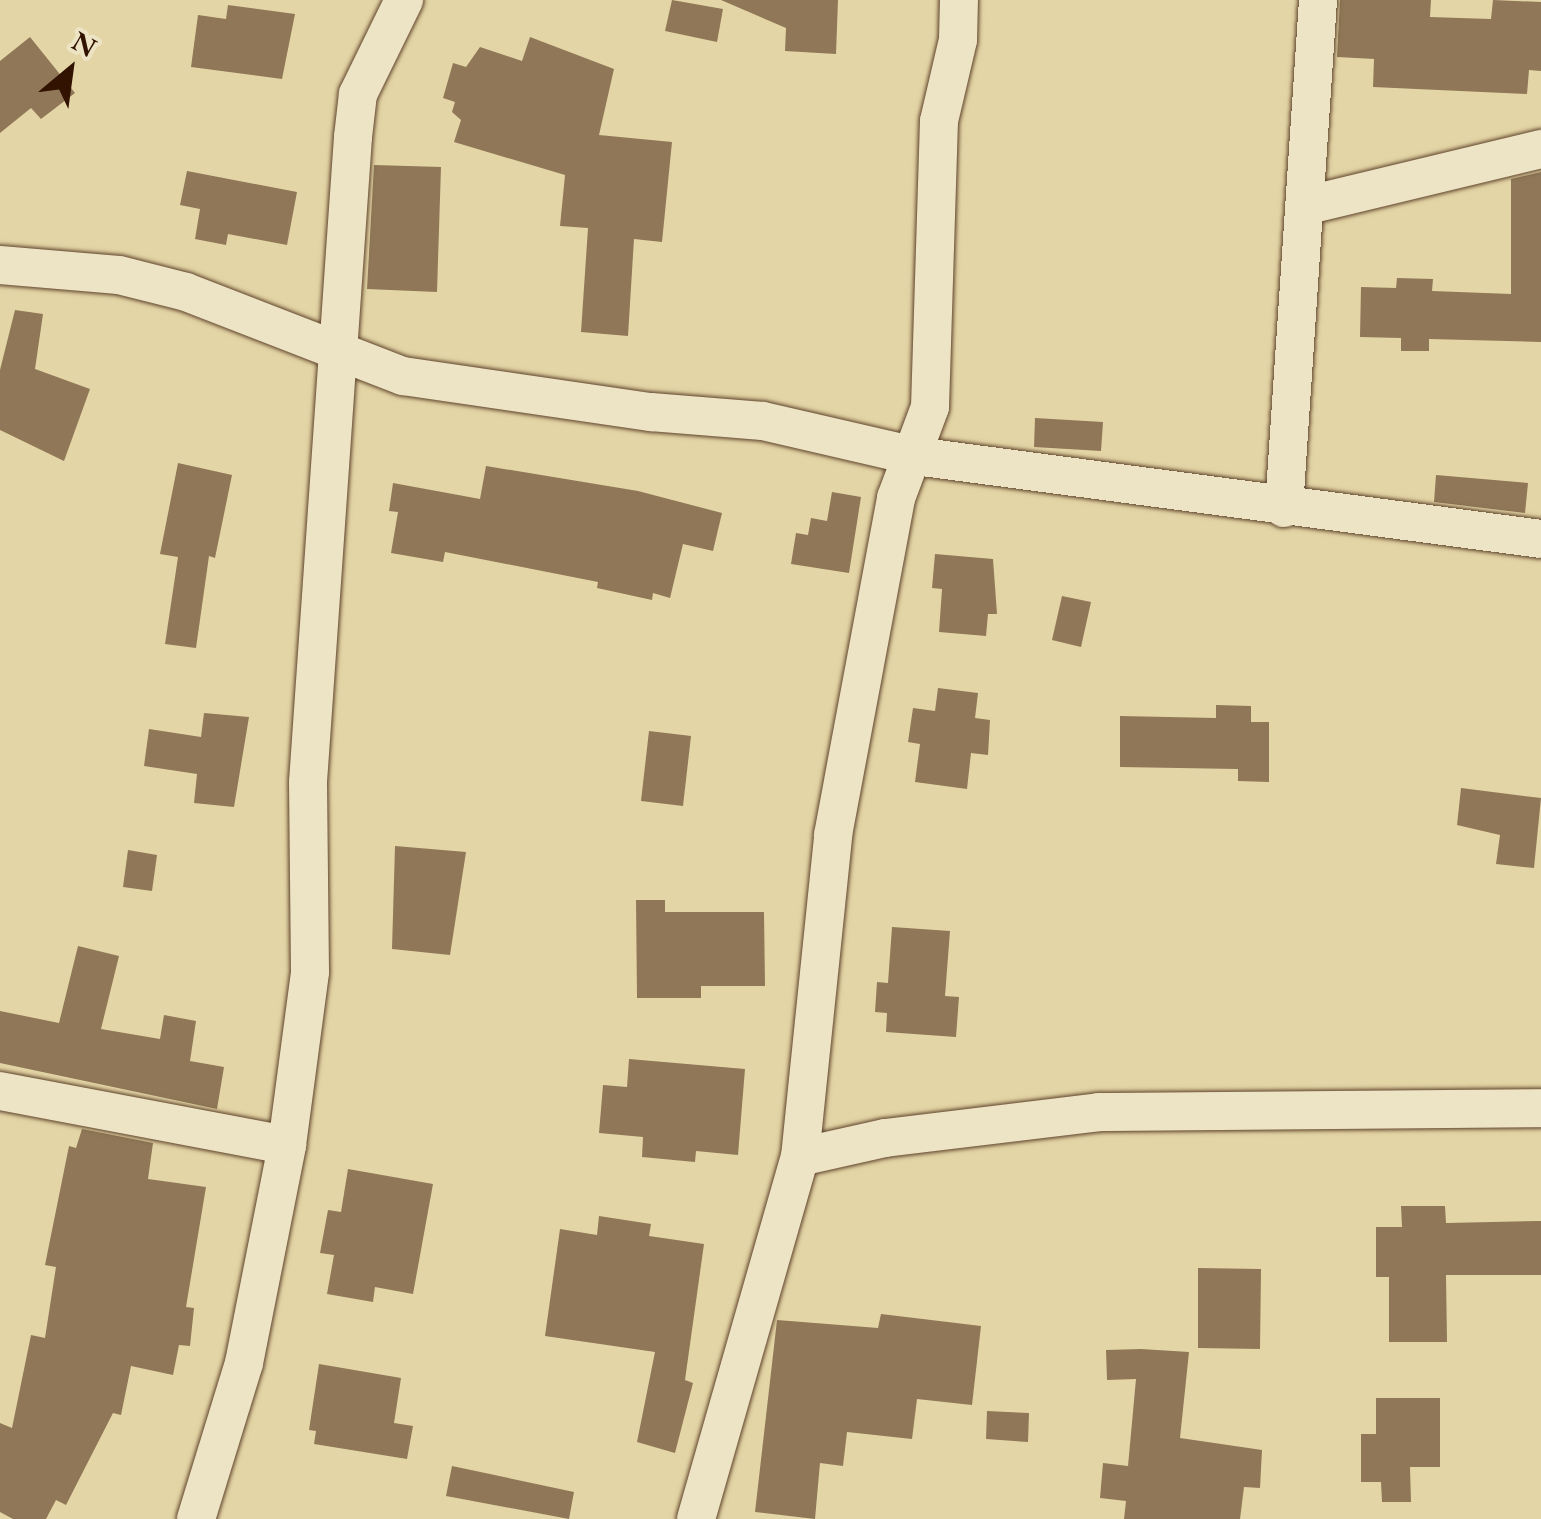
<!DOCTYPE html>
<style>
body{margin:0}
#map{position:relative;width:1541px;height:1519px;overflow:hidden;background:#e4d5a6;font-family:"EB Garamond",serif}
div>[style]{position:absolute}
[style*='--x']{left:calc(var(--x)*1px);top:calc(var(--y)*1px);width:calc(var(--w)*1px);rotate:calc(var(--a)*1deg)}
.building>*{inset:0;background:#8f7757}
.roads{filter:drop-shadow(0 0 2px #5e432a) drop-shadow(0 0 2px #5e432a)}
.street>*{height:38px;margin:-19px;padding:0 19px;transform-origin:19px;border-radius:19px;background:#ede4c5}
span{translate:-50% -50%;white-space:nowrap;text-align:center;line-height:1.15;-webkit-text-stroke:8px #ede4c5;paint-order:stroke}
.north{position:absolute;left:20px;top:20px;width:100px;height:100px;-webkit-text-stroke:8px #ede4c5;paint-order:stroke;rotate:29deg;font-size:28px;font-weight:700;line-height:40px;text-align:center;color:#321201}
.north::after{content:'';display:block;margin:auto;width:35px;height:45px;background:#321201;clip-path:polygon(50% 0,100% 100%,50% 72%,0 100%)}
</style>
<div id="map">
<div class="building">
<div style="clip-path:polygon(672px 0,723px 9px,717px 42px,665px 31px)"></div>
<div style="clip-path:polygon(721px 0,838px 0,836px 54px,785px 51px,786px 28px)"></div>
<div style="clip-path:polygon(1340px 0,1431px 0,1430px 17px,1491px 19px,1493px 0,1541px 2px,1541px 71px,1529px 70px,1527px 94px,1373px 87px,1374px 59px,1337px 57px)"></div>
<div style="clip-path:polygon(228px 5px,295px 14px,282px 79px,191px 67px,198px 15px,226px 19px)"></div>
<div style="clip-path:polygon(30px 37px,75px 93px,41px 119px,31px 108px,0 133px,0 61px)"></div>
<div style="clip-path:polygon(530px 37px,614px 69px,599px 135px,672px 142px,662px 242px,634px 239px,628px 336px,581px 332px,588px 228px,560px 226px,565px 175px,454px 142px,461px 120px,452px 112px,455px 102px,443px 98px,453px 63px,466px 67px,480px 47px,522px 61px)"></div>
<div style="clip-path:polygon(374px 165px,441px 167px,437px 292px,367px 289px)"></div>
<div style="clip-path:polygon(187px 171px,297px 192px,287px 245px,228px 234px,226px 245px,195px 239px,200px 209px,180px 205px)"></div>
<div style="clip-path:polygon(1541px 172px,1541px 342px,1429px 339px,1429px 351px,1401px 351px,1401px 338px,1360px 337px,1361px 287px,1396px 288px,1397px 278px,1433px 279px,1432px 291px,1511px 294px,1511px 179px)"></div>
<div style="clip-path:polygon(15px 310px,43px 314px,35px 369px,90px 389px,64px 461px,0 430px,0 370px)"></div>
<div style="clip-path:polygon(1035px 418px,1103px 422px,1101px 451px,1034px 447px)"></div>
<div style="clip-path:polygon(178px 463px,232px 475px,215px 558px,209px 556px,196px 648px,165px 644px,178px 557px,160px 554px)"></div>
<div style="clip-path:polygon(486px 466px,638px 491px,722px 513px,713px 551px,683px 544px,670px 598px,653px 593px,652px 600px,597px 588px,598px 582px,445px 552px,443px 562px,391px 553px,398px 512px,389px 511px,393px 483px,480px 499px)"></div>
<div style="clip-path:polygon(1436px 475px,1528px 483px,1525px 513px,1434px 502px)"></div>
<div style="clip-path:polygon(832px 492px,861px 497px,849px 573px,791px 564px,796px 533px,808px 535px,811px 518px,827px 521px)"></div>
<div style="clip-path:polygon(935px 554px,993px 559px,997px 614px,988px 614px,986px 636px,939px 632px,942px 589px,932px 588px)"></div>
<div style="clip-path:polygon(1062px 596px,1091px 602px,1081px 647px,1052px 640px)"></div>
<div style="clip-path:polygon(938px 688px,978px 693px,975px 718px,990px 720px,988px 755px,971px 753px,967px 789px,915px 782px,920px 744px,908px 742px,913px 708px,935px 711px)"></div>
<div style="clip-path:polygon(1216px 705px,1251px 706px,1251px 722px,1269px 722px,1269px 782px,1238px 781px,1238px 769px,1120px 767px,1120px 716px,1216px 718px)"></div>
<div style="clip-path:polygon(204px 713px,249px 717px,234px 807px,194px 803px,197px 774px,144px 766px,149px 729px,201px 737px)"></div>
<div style="clip-path:polygon(649px 731px,691px 736px,683px 806px,641px 801px)"></div>
<div style="clip-path:polygon(1461px 788px,1541px 798px,1534px 868px,1496px 864px,1500px 835px,1457px 825px)"></div>
<div style="clip-path:polygon(395px 846px,466px 852px,450px 955px,392px 949px)"></div>
<div style="clip-path:polygon(128px 850px,157px 855px,152px 891px,123px 887px)"></div>
<div style="clip-path:polygon(636px 900px,665px 900px,665px 912px,764px 912px,765px 986px,701px 986px,701px 998px,637px 998px)"></div>
<div style="clip-path:polygon(892px 927px,950px 931px,945px 996px,959px 997px,956px 1037px,886px 1032px,887px 1013px,875px 1012px,877px 982px,888px 983px)"></div>
<div style="clip-path:polygon(78px 946px,119px 956px,101px 1029px,160px 1039px,164px 1015px,196px 1021px,190px 1061px,224px 1067px,217px 1109px,0 1063px,0 1011px,59px 1023px)"></div>
<div style="clip-path:polygon(629px 1059px,745px 1069px,738px 1155px,696px 1151px,695px 1162px,642px 1157px,643px 1137px,599px 1133px,603px 1085px,627px 1087px)"></div>
<div style="clip-path:polygon(82px 1129px,153px 1143px,148px 1179px,206px 1187px,186px 1307px,194px 1308px,190px 1346px,179px 1345px,173px 1375px,131px 1366px,121px 1415px,113px 1413px,66px 1505px,56px 1500px,46px 1519px,13px 1519px,0 1512px,0 1423px,12px 1428px,31px 1335px,45px 1338px,56px 1267px,45px 1265px,69px 1146px,76px 1148px)"></div>
<div style="clip-path:polygon(348px 1169px,433px 1184px,413px 1294px,375px 1287px,373px 1302px,327px 1294px,334px 1255px,320px 1253px,328px 1210px,341px 1212px)"></div>
<div style="clip-path:polygon(1401px 1206px,1445px 1206px,1446px 1223px,1541px 1221px,1541px 1275px,1446px 1275px,1447px 1342px,1389px 1342px,1389px 1277px,1376px 1277px,1376px 1227px,1402px 1227px)"></div>
<div style="clip-path:polygon(599px 1216px,651px 1224px,649px 1236px,704px 1244px,685px 1380px,693px 1383px,675px 1453px,637px 1442px,655px 1352px,545px 1336px,560px 1229px,597px 1235px)"></div>
<div style="clip-path:polygon(1198px 1268px,1261px 1269px,1260px 1349px,1198px 1348px)"></div>
<div style="clip-path:polygon(881px 1314px,981px 1326px,972px 1405px,917px 1399px,912px 1439px,847px 1432px,843px 1466px,820px 1463px,815px 1519px,755px 1512px,777px 1320px,878px 1328px)"></div>
<div style="clip-path:polygon(1141px 1349px,1189px 1352px,1180px 1438px,1262px 1450px,1260px 1488px,1244px 1487px,1240px 1519px,1124px 1519px,1126px 1501px,1100px 1498px,1103px 1463px,1128px 1466px,1136px 1379px,1107px 1380px,1106px 1350px)"></div>
<div style="clip-path:polygon(319px 1364px,401px 1378px,394px 1423px,413px 1426px,407px 1459px,314px 1444px,316px 1431px,309px 1430px)"></div>
<div style="clip-path:polygon(1376px 1398px,1440px 1398px,1440px 1467px,1410px 1467px,1411px 1502px,1382px 1502px,1381px 1482px,1361px 1482px,1361px 1434px,1376px 1434px)"></div>
<div style="clip-path:polygon(987px 1411px,1029px 1413px,1028px 1442px,986px 1439px)"></div>
<div style="clip-path:polygon(452px 1466px,574px 1492px,569px 1519px,446px 1496px)"></div>
</div>
<div class="roads">
<div class="street">
<div style="--x:1308;--y:205;--w:240;--a:-13.5"></div>
<div style="--x:0;--y:265;--w:119;--a:4.8"></div>
<div style="--x:119;--y:275;--w:69;--a:14.2"></div>
<div style="--x:186;--y:292;--w:233;--a:21.2"></div>
<div style="--x:403;--y:376;--w:251;--a:8.3"></div>
<div style="--x:651;--y:412;--w:112;--a:4.6"></div>
<div style="--x:763;--y:421;--w:156;--a:13"></div>
<div style="--x:915;--y:456;--w:631;--a:7.55"></div>
<div style="--x:1284;--y:508;--w:509;--a:-86.17"></div>
<div style="--x:0;--y:1091;--w:292;--a:10.7"></div>
<div style="--x:800;--y:1157;--w:87;--a:-12.6"></div>
<div style="--x:885;--y:1138;--w:216;--a:-6.9"></div>
<div style="--x:1099;--y:1112;--w:442;--a:-0.5"></div>
<div style="--x:196;--y:1519;--w:163;--a:-72.9"></div>
<div style="--x:244;--y:1363;--w:222;--a:-78.8"></div>
<div style="--x:287;--y:1145;--w:175;--a:-82.4"></div>
<div style="--x:310;--y:972;--w:190;--a:-90.6"></div>
<div style="--x:308;--y:782;--w:647;--a:-86.01"></div>
<div style="--x:353;--y:137;--w:43;--a:-83.4"></div>
<div style="--x:358;--y:94;--w:105;--a:-63.9"></div>
<div style="--x:696;--y:1519;--w:377;--a:-74"></div>
<div style="--x:800;--y:1157;--w:324;--a:-84.1"></div>
<div style="--x:833;--y:835;--w:343;--a:-79.4"></div>
<div style="--x:896;--y:498;--w:97;--a:-69.5"></div>
<div style="--x:930;--y:407;--w:286;--a:-88.2"></div>
<div style="--x:939;--y:121;--w:83;--a:-76.8"></div>
<div style="--x:958;--y:40;--w:40;--a:-88.6"></div>
</div>
</div>
<div class="north">N</div>
</div>
